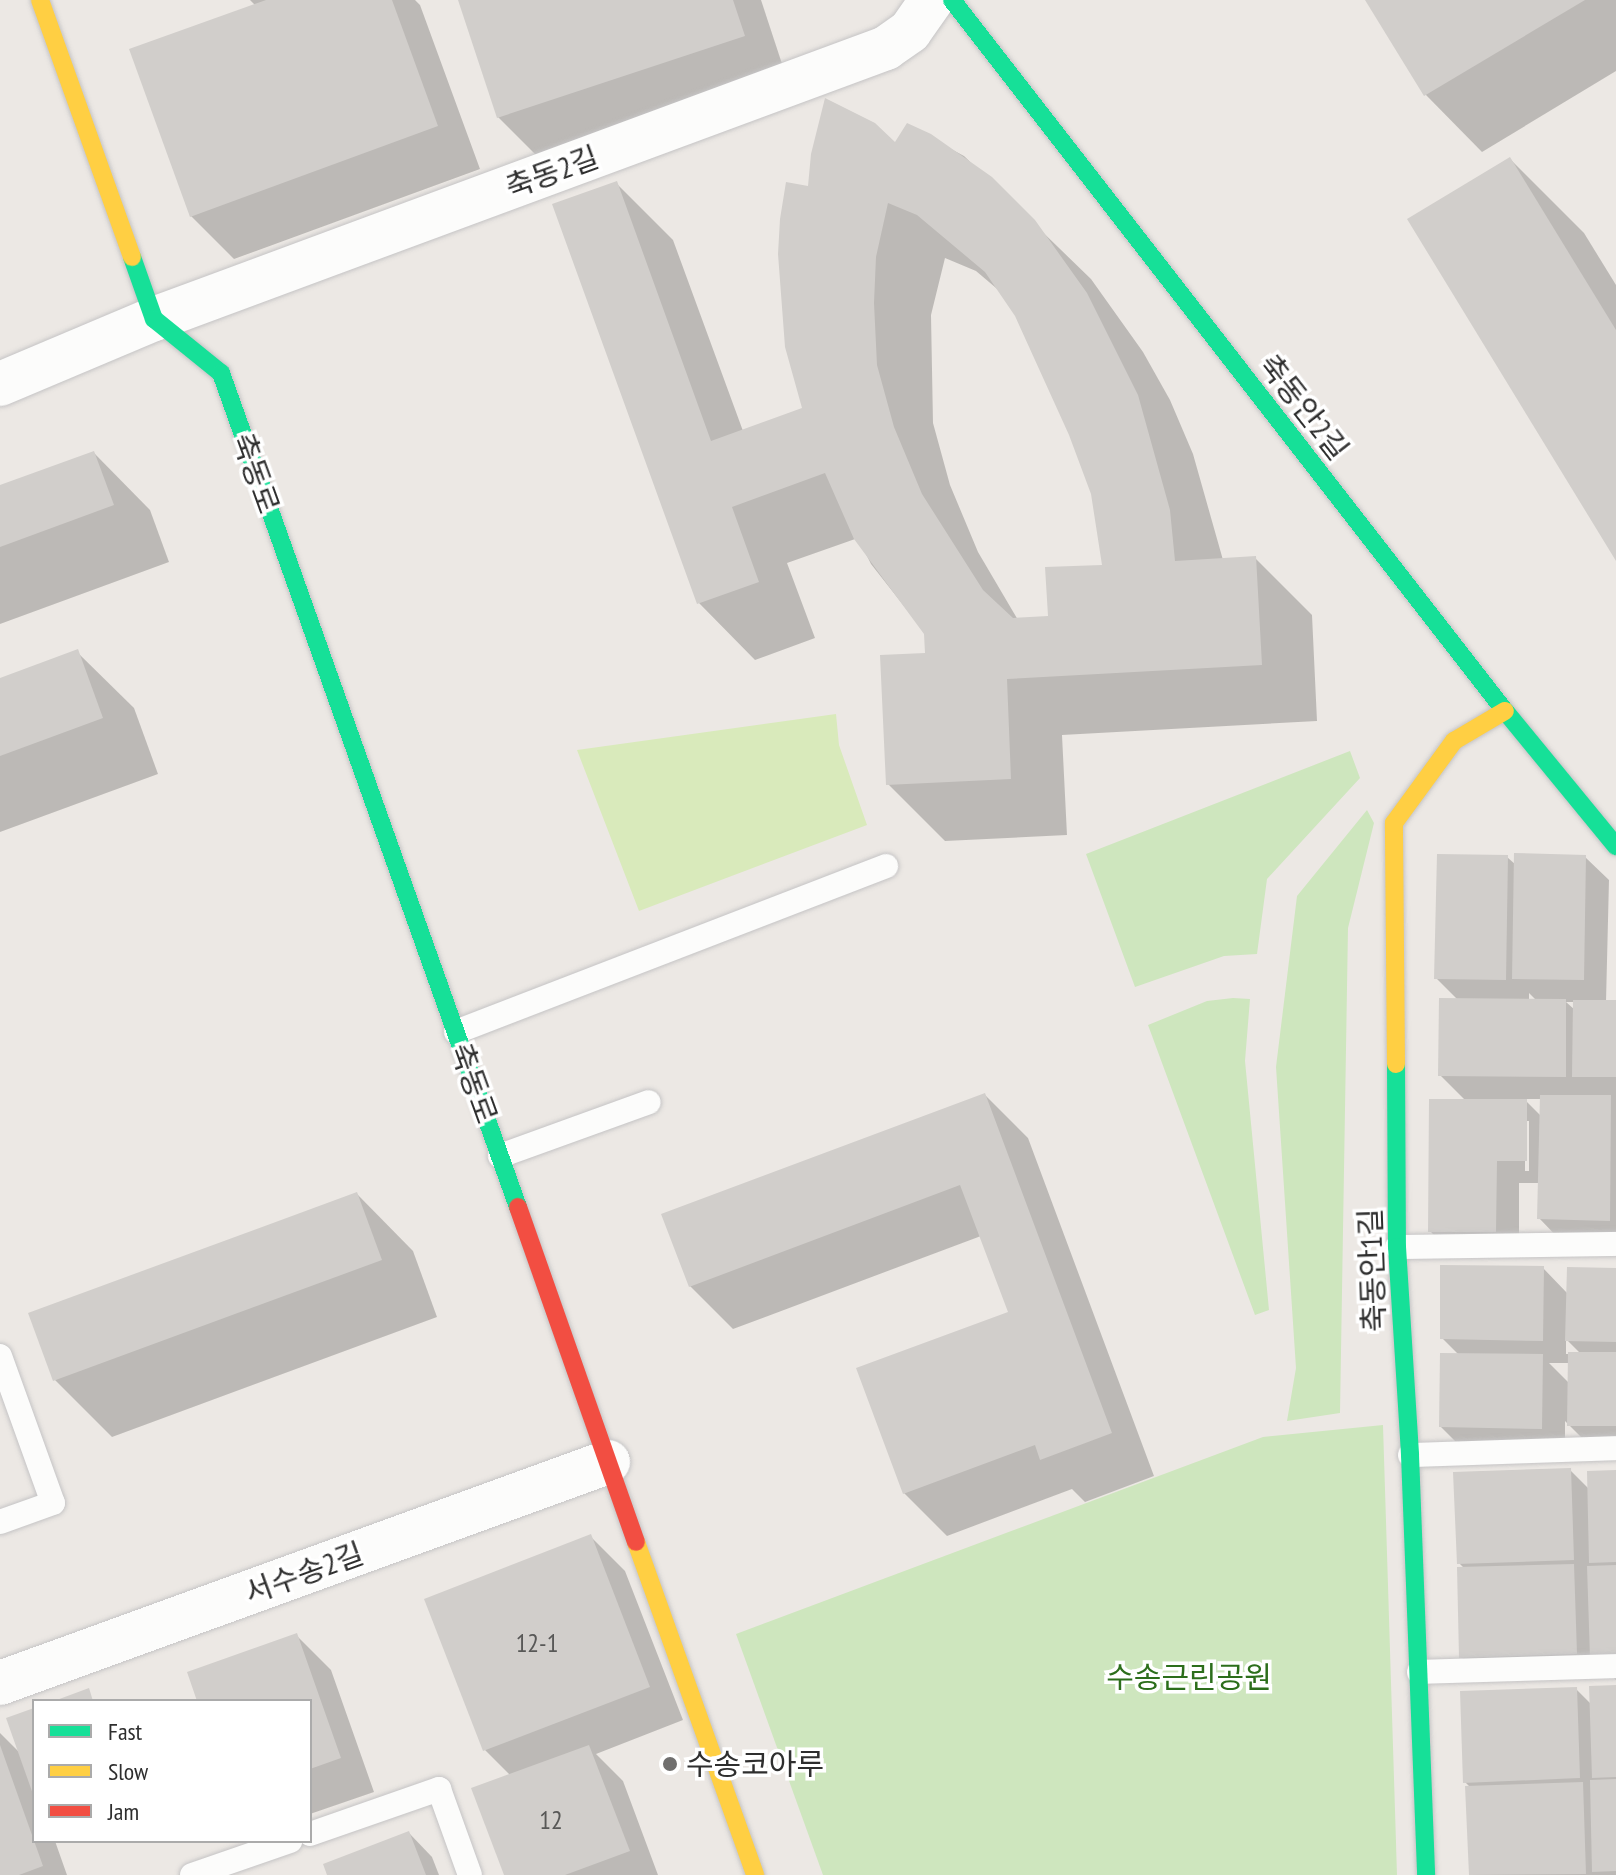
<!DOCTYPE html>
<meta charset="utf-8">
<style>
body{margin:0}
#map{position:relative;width:1616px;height:1875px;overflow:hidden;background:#ece8e4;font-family:"PT Sans Narrow","Noto Sans KR",sans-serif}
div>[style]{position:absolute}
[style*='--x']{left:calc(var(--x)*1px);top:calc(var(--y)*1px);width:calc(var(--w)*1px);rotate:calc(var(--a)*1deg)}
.green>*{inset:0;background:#cee6be}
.pitch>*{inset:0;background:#d9eabb}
.shadow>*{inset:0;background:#0003}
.building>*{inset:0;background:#d1cecb}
.roads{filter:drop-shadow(0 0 2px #c5c4c5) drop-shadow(0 0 2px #c5c4c5)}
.lane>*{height:24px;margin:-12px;padding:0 12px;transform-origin:12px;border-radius:12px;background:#fcfcfb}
.street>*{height:44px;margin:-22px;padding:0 22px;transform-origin:22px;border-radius:22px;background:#fcfcfb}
.fast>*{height:18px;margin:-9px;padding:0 9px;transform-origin:9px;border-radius:9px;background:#16e098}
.slow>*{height:18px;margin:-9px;padding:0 9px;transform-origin:9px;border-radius:9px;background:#ffcf43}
.jam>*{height:18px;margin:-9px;padding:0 9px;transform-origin:9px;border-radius:9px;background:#f24e42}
.dots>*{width:22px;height:22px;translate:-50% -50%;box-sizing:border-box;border:4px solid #fff;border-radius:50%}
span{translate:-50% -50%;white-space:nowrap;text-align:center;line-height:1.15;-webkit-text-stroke:7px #fff;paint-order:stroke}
.number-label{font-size:26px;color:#585857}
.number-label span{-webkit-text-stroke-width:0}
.street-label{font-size:30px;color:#2e2e2e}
.park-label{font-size:30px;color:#2c6e1b}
.poi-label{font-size:30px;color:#2e2e2e}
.left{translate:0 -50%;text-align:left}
.legend{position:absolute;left:32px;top:1699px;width:280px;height:144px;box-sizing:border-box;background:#fff;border:2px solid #ababab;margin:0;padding:10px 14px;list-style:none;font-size:24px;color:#2e2e2e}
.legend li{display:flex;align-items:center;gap:16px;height:40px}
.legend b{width:40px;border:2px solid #ababab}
</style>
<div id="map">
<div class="green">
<div style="clip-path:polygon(1350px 751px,1360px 778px,1267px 879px,1257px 954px,1224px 956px,1135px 987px,1086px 854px)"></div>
<div style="clip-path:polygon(1367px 810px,1374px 823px,1348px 928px,1340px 1413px,1287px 1421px,1296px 1368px,1276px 1067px,1297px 896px)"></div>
<div style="clip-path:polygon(1233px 998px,1250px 999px,1245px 1061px,1269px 1310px,1255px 1315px,1148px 1025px,1207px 1001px)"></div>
<div style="clip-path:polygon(1383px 1425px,1397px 1875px,823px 1875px,736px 1634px,1263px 1437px)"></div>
</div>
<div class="pitch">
<div style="clip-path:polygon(836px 714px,839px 745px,867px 825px,639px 911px,577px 750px)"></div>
</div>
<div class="shadow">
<div style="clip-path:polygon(250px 0,415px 0,420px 5px,480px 169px,234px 259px,191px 216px,256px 6px)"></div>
<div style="clip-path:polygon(460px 0,761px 0,787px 79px,541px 160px,498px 117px)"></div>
<div style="clip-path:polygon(1368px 0,1616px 0,1616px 71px,1482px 152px,1426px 95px)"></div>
<div style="clip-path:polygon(evenodd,908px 126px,964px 156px,1091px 279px,1143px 352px,1170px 400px,1193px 454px,1223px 560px,1255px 558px,1312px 615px,1317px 721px,1062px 735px,1067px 835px,945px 841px,888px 784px,927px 655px,926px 634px,871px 564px,858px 538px,787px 563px,815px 638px,755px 660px,699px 603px,616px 183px,673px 240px,743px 431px,804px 409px,810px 188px,895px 146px,908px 126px,945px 258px,976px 271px,1002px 293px,1017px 315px,1045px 371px,1093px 493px,1104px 567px,1050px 618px,1018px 620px,978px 552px,950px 485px,933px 423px,931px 315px,945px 258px)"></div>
<div style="clip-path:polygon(1510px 159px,1584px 233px,1616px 285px,1616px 558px)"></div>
<div style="clip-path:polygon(94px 453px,150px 510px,169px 562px,0 624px,0 487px)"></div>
<div style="clip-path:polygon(77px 652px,134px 708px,158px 774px,0 832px,0 680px)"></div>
<div style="clip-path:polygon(evenodd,1507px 857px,1516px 865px,1585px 857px,1609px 880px,1606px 1002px,1616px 1002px,1616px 1243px,1562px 1242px,1539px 1218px,1540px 1183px,1519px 1183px,1519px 1254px,1453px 1254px,1430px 1231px,1466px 1101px,1440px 1075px,1458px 1000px,1436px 978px,1507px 857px,1529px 993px,1537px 1001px,1529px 1001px,1529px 993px,1507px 857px,1566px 1002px,1575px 1002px,1575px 1010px,1566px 1002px,1507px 857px,1524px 1099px,1542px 1099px,1541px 1116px,1524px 1099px,1507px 857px,1525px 1121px,1529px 1121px,1529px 1171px,1525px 1171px,1525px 1121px)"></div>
<div style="clip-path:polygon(985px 1095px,1028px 1138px,1154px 1476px,1085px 1502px,1072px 1489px,947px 1536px,904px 1493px,1010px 1313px,981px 1236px,733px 1329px,690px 1286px)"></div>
<div style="clip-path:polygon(357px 1194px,413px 1251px,437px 1317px,112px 1437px,55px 1380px)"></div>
<div style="clip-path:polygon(evenodd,1543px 1268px,1568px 1294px,1616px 1270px,1616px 1448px,1592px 1448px,1565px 1421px,1565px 1451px,1464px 1450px,1441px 1427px,1459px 1355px,1442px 1338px,1543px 1268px,1566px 1339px,1581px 1354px,1566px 1354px,1566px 1339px,1543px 1268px,1549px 1363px,1569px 1363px,1569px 1383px,1549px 1363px)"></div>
<div style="clip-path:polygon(1570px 1470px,1589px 1489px,1616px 1472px,1616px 1680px,1599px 1664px,1485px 1681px,1461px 1657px,1465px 1569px,1459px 1563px)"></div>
<div style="clip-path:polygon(591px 1537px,625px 1571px,683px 1720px,596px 1754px,623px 1781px,658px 1875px,506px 1875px,511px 1776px,485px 1750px)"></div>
<div style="clip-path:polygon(297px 1636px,331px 1670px,374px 1792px,310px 1814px,310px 1701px,199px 1701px)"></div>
<div style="clip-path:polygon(1616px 1687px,1616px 1875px,1471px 1875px,1470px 1787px,1465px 1782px,1576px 1689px,1591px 1704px)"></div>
<div style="clip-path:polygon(34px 1710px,34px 1841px,55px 1841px,67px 1875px,0 1875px,0 1733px,20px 1753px)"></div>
<div style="clip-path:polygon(409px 1833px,432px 1857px,439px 1875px,329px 1875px)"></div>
</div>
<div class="building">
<div style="clip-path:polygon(266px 0,392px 0,438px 126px,190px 217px,129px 49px)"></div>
<div style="clip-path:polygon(458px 0,733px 0,745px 36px,497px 118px)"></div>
<div style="clip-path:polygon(1365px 0,1585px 0,1424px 96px)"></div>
<div style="clip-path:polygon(evenodd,825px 98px,875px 123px,895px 142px,907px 123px,931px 134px,992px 177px,1035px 220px,1087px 293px,1138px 395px,1170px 510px,1175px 561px,1256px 556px,1262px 665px,1007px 679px,1011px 779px,886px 785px,880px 655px,925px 653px,924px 634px,854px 539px,825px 473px,732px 507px,759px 582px,697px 604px,552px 204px,617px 181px,711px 441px,802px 408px,785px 347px,778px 254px,780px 219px,786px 182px,808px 186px,811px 154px,825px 98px,888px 203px,917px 215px,985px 272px,1015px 316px,1069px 435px,1091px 494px,1102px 565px,1045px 567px,1048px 616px,1013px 618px,983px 590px,922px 494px,894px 427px,877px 365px,874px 303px,876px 257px,888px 203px)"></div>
<div style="clip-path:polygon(1510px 157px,1616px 330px,1616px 561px,1407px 219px)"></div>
<div style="clip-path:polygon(94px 451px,114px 505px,0 547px,0 485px)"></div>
<div style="clip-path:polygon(78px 649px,103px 718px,0 756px,0 678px)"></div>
<div style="clip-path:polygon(1514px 853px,1586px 855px,1584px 980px,1512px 979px)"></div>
<div style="clip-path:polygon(1437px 854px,1508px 855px,1506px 980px,1434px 979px)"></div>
<div style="clip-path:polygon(1439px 998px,1566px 999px,1566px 1077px,1438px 1076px)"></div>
<div style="clip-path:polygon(1573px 1000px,1616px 1000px,1616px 1077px,1572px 1077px)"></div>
<div style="clip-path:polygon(985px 1093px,1112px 1433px,1040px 1460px,1035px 1445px,903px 1494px,856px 1368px,1008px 1312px,960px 1185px,689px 1287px,661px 1214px)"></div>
<div style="clip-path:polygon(1540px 1095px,1611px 1095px,1610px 1221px,1537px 1219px)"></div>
<div style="clip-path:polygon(1429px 1099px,1527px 1099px,1527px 1161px,1497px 1161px,1496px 1232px,1428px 1232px)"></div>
<div style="clip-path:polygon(357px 1192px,382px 1260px,53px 1381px,28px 1313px)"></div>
<div style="clip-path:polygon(1440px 1265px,1544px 1266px,1543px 1341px,1440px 1339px)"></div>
<div style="clip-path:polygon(1567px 1267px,1616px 1268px,1616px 1342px,1565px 1341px)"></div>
<div style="clip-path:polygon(1568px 1352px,1616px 1352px,1616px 1426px,1567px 1426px)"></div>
<div style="clip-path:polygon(1440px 1353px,1543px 1354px,1542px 1429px,1439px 1427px)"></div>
<div style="clip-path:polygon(1571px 1468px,1574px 1560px,1457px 1564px,1453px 1472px)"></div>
<div style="clip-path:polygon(1616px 1470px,1616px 1562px,1589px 1563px,1587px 1471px)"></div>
<div style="clip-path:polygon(591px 1534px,650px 1687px,483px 1751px,424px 1599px)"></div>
<div style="clip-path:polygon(1574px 1564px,1577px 1654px,1459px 1658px,1457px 1567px)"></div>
<div style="clip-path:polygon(1616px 1565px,1616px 1657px,1590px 1658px,1587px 1566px)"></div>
<div style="clip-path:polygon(297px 1633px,341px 1758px,310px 1769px,310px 1701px,197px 1701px,187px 1672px)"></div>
<div style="clip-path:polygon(1616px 1685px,1616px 1777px,1592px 1778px,1589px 1686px)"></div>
<div style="clip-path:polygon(1577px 1687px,1580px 1778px,1463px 1783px,1460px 1691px)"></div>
<div style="clip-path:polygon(89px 1688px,93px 1701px,54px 1701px)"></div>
<div style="clip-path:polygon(34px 1708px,34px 1797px,6px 1718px)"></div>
<div style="clip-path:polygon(0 1745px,43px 1866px,19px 1875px,0 1875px)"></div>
<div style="clip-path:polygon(589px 1745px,630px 1851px,565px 1875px,504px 1875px,471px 1788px)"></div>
<div style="clip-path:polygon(1616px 1779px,1616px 1871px,1592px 1872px,1590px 1780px)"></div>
<div style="clip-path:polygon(1583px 1782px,1586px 1874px,1469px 1875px,1465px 1786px)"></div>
<div style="clip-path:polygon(409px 1831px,426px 1875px,327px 1875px,323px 1864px)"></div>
</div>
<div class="roads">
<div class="lane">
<div style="--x:456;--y:1032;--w:461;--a:-21.1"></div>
<div style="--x:500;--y:1156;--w:158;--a:-19.9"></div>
<div style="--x:1397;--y:1247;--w:219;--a:-0.8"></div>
<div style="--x:0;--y:1356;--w:156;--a:70.2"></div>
<div style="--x:53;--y:1503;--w:56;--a:160.3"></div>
<div style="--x:1410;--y:1455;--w:206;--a:-1.9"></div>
<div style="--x:1419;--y:1672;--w:197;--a:-1.7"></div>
<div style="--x:310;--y:1834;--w:137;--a:-19.2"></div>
<div style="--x:439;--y:1789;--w:91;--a:70.2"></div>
<div style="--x:192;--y:1875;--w:104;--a:-19.1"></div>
</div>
<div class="street">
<div style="--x:0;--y:384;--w:167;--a:-22.9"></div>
<div style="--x:154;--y:319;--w:781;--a:-20.32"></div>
<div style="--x:886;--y:48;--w:29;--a:-35"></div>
<div style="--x:910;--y:31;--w:38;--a:-55"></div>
<div style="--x:0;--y:1683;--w:647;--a:-19.98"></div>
</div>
<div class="fast">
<div style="--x:952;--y:0;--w:901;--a:52.13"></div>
<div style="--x:1505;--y:711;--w:175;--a:50.6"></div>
<div style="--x:132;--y:257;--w:66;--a:70.5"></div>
<div style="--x:154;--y:319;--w:86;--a:38.9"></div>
<div style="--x:221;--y:373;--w:885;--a:70.4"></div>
<div style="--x:1396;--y:1064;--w:183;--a:89.7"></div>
<div style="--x:1397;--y:1247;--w:208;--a:86.4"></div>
<div style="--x:1410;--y:1455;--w:420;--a:87.8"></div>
</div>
<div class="slow">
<div style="--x:40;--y:0;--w:273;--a:70.3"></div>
<div style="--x:1396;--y:1064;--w:241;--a:-90.5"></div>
<div style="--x:1394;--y:823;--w:102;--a:-53.8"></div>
<div style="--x:1454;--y:741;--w:59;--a:-30.5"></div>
<div style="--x:636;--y:1542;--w:354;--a:70.3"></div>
</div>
<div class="jam">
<div style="--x:518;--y:1207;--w:355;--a:70.6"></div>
</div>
</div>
<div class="dots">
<div style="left:670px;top:1764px;background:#706f6e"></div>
</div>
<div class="number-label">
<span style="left:537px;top:1643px">12-1</span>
<span style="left:551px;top:1820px">12</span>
</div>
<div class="street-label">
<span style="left:552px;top:172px;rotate:-20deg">축동2길</span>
<span style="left:1304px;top:407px;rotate:52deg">축동안2길</span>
<span style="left:256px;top:473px;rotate:70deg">축동로</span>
<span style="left:474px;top:1083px;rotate:70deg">축동로</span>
<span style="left:1372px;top:1270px;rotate:-92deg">축동안1길</span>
<span style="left:304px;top:1573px;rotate:-20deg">서수송2길</span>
</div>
<div class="park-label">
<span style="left:1189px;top:1677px">수송근린공원</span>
</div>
<div class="poi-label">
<span class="left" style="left:686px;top:1764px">수송코아루</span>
</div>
<ul class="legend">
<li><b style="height:10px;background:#16e098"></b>Fast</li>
<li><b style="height:10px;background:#ffcf43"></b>Slow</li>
<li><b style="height:10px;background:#f24e42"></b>Jam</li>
</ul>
</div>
